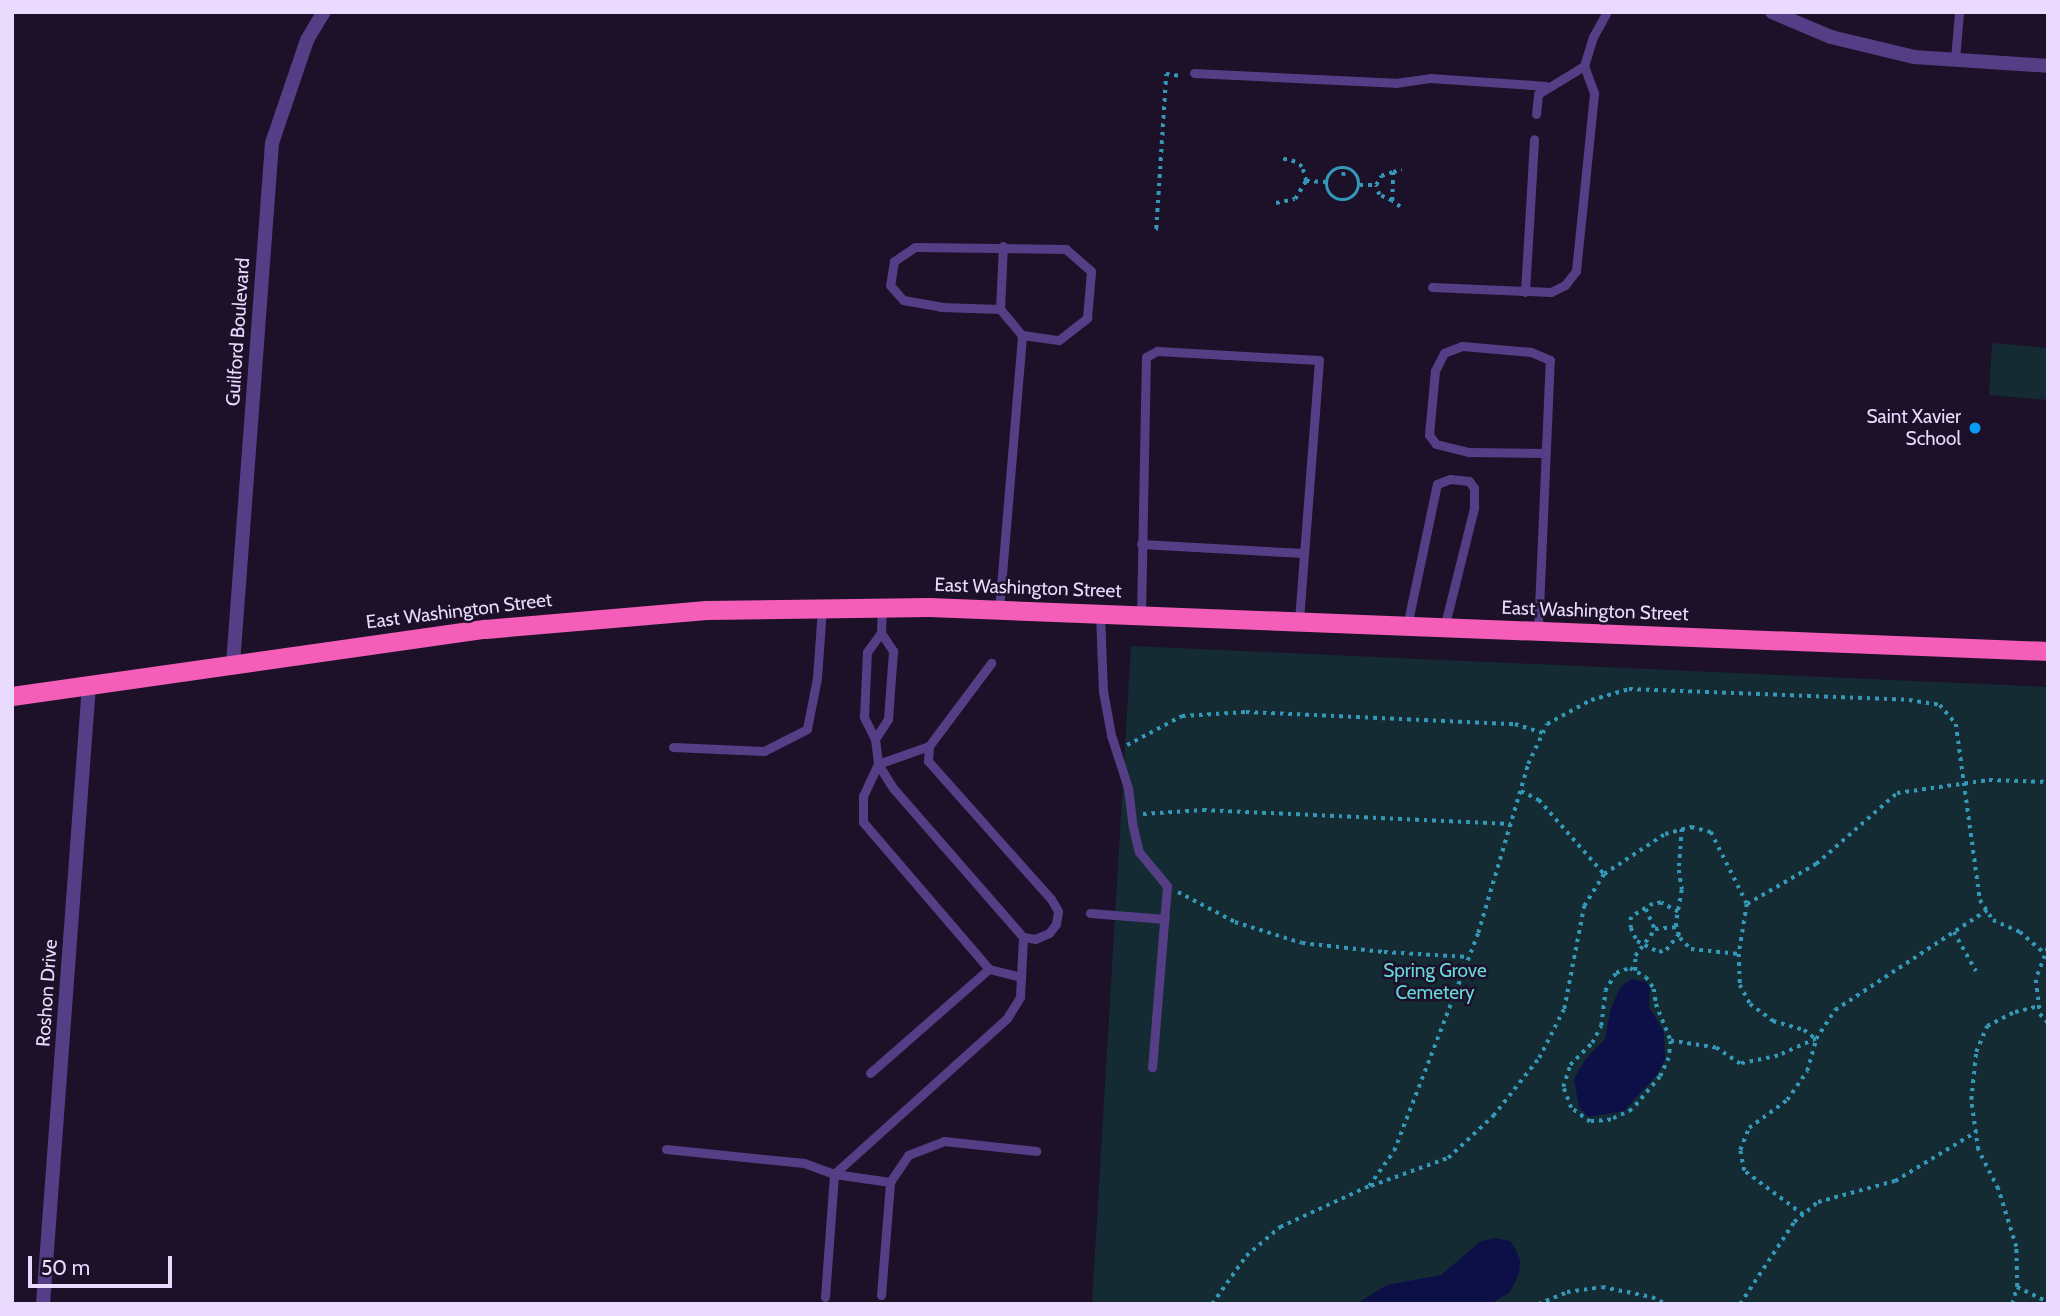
<!DOCTYPE html>
<style>
body{margin:0}
#map{position:relative;width:2060px;height:1316px;overflow:hidden;background:#1c1129;font-family:Cabin,sans-serif}
div>[style]{position:absolute}
[style*='--x']{left:calc(var(--x)*1px);top:calc(var(--y)*1px);width:calc(var(--w)*1px);rotate:calc(var(--a)*1deg)}
.green>*{inset:0;background:#142b33}
.water>*{inset:0;background:#0c1046}
.path>*{height:3.5px;margin-top:-1.75px;transform-origin:0;background:repeating-linear-gradient(90deg,#3498b8 0 3.5px,transparent 0 8.5px)}
.path>.ring{margin:-1.75px;padding:0;box-sizing:content-box;background:none;border:3.5px solid #3498b8;border-radius:50%}
.service>*{height:9px;margin:-4.5px;padding:0 4.5px;transform-origin:4.5px;border-radius:4.5px;background:#563e86}
.minor>*{height:14px;margin:-7px;padding:0 7px;transform-origin:7px;border-radius:7px;background:#563e86}
.tertiary>*{height:14px;margin:-7px;padding:0 7px;transform-origin:7px;border-radius:7px;background:#563e86}
.trunk>*{height:19px;margin:-9.5px;padding:0 9.5px;transform-origin:9.5px;border-radius:9.5px;background:#f45eb8}
.dots>*{width:19px;height:19px;translate:-50% -50%;box-sizing:border-box;border:4px solid #1c1129;border-radius:50%}
span{translate:-50% -50%;white-space:nowrap;text-align:center;line-height:1.15;-webkit-text-stroke:5px #1c1129;paint-order:stroke}
.street-label{font-size:19px;color:#e9dafe}
.poi-label{font-size:19px;color:#e9dafe}
.right{translate:-100% -50%;text-align:right}
.park-label{font-size:19px;color:#67d7dd}
.frame{position:absolute;inset:0;border:14px solid #e9dafe;pointer-events:none}
.scale{position:absolute;left:28px;top:1256px;width:144px;height:32px;box-sizing:border-box;border:4px solid #e9dafe;border-top:0;padding-left:9px;font-size:21px;line-height:24px;white-space:nowrap;color:#e9dafe;-webkit-text-stroke:5px #1c1129;paint-order:stroke}
</style>
<div id="map">
<div class="green">
<div style="clip-path:polygon(1992px 343px,2048px 348px,2048px 400px,1989px 395px)"></div>
<div style="clip-path:polygon(1131px 646px,2048px 687px,2048px 1304px,1092px 1304px)"></div>
</div>
<div class="water">
<div style="clip-path:polygon(1632px 979px,1646px 982px,1650px 987px,1649px 1007px,1664px 1032px,1665px 1059px,1659px 1072px,1624px 1111px,1589px 1117px,1579px 1108px,1574px 1079px,1585px 1060px,1605px 1039px,1611px 1008px,1621px 986px)"></div>
<div style="clip-path:polygon(1495px 1238px,1510px 1241px,1515px 1248px,1520px 1260px,1519px 1274px,1510px 1292px,1490px 1304px,1356px 1304px,1387px 1285px,1441px 1275px,1481px 1241px)"></div>
</div>
<div class="path">
<div class="ring" style="left:1327px;top:168px;width:28.5px;height:28.5px"></div>
<div style="--x:1343;--y:176;--w:8;--a:-83"></div>
<div style="--x:1306;--y:181;--w:20;--a:3"></div>
<div style="--x:1360;--y:185;--w:16;--a:0"></div>
<div style="--x:1392;--y:201;--w:14;--a:-155"></div>
<div style="--x:1379;--y:195;--w:10;--a:-107"></div>
<div style="--x:1376;--y:185;--w:10;--a:-61"></div>
<div style="--x:1381;--y:176;--w:13;--a:-18"></div>
<div style="--x:1276;--y:203;--w:19;--a:-12"></div>
<div style="--x:1295;--y:199;--w:21;--a:-59"></div>
<div style="--x:1306;--y:181;--w:15;--a:-106"></div>
<div style="--x:1302;--y:167;--w:9;--a:-144"></div>
<div style="--x:1295;--y:162;--w:16;--a:-166"></div>
<div style="--x:1400;--y:207;--w:10;--a:-143"></div>
<div style="--x:1392;--y:201;--w:29;--a:-88"></div>
<div style="--x:1393;--y:172;--w:9;--a:-13"></div>
<div style="--x:1158;--y:229;--w:2;--a:180"></div>
<div style="--x:1156;--y:229;--w:155;--a:-86.3"></div>
<div style="--x:1166;--y:74;--w:16;--a:7"></div>
<div style="--x:1127;--y:745;--w:62;--a:-27.8"></div>
<div style="--x:1182;--y:716;--w:64;--a:-3.6"></div>
<div style="--x:1246;--y:712;--w:269;--a:2.6"></div>
<div style="--x:1515;--y:724;--w:29;--a:18"></div>
<div style="--x:1521;--y:791;--w:20;--a:27"></div>
<div style="--x:1539;--y:800;--w:98;--a:48.7"></div>
<div style="--x:1143;--y:814;--w:60;--a:-3.8"></div>
<div style="--x:1203;--y:810;--w:308;--a:2.6"></div>
<div style="--x:1682;--y:829;--w:41;--a:94.2"></div>
<div style="--x:1679;--y:870;--w:20;--a:81"></div>
<div style="--x:1682;--y:890;--w:35;--a:100"></div>
<div style="--x:1676;--y:924;--w:15;--a:74"></div>
<div style="--x:1680;--y:938;--w:16;--a:45"></div>
<div style="--x:1691;--y:949;--w:48;--a:5.9"></div>
<div style="--x:1178;--y:892;--w:64;--a:27.8"></div>
<div style="--x:1235;--y:922;--w:70;--a:17.4"></div>
<div style="--x:1302;--y:943;--w:82;--a:6.3"></div>
<div style="--x:1384;--y:952;--w:85;--a:3.4"></div>
<div style="--x:1747;--y:904;--w:80;--a:-30.1"></div>
<div style="--x:1816;--y:864;--w:108;--a:-41.2"></div>
<div style="--x:1897;--y:793;--w:93;--a:-8"></div>
<div style="--x:1989;--y:780;--w:59;--a:1.9"></div>
<div style="--x:1646;--y:909;--w:22;--a:66"></div>
<div style="--x:1678;--y:912;--w:19;--a:-152"></div>
<div style="--x:1661;--y:903;--w:8;--a:173"></div>
<div style="--x:1653;--y:904;--w:26;--a:149"></div>
<div style="--x:1631;--y:917;--w:11;--a:90"></div>
<div style="--x:1631;--y:928;--w:14;--a:65"></div>
<div style="--x:1637;--y:941;--w:25;--a:27"></div>
<div style="--x:1659;--y:952;--w:7;--a:-16"></div>
<div style="--x:1666;--y:950;--w:21;--a:-51"></div>
<div style="--x:1954;--y:932;--w:45;--a:60.6"></div>
<div style="--x:2048;--y:948;--w:34;--a:111"></div>
<div style="--x:2036;--y:980;--w:34;--a:83"></div>
<div style="--x:2040;--y:1014;--w:12;--a:48"></div>
<div style="--x:1630;--y:968;--w:18;--a:29"></div>
<div style="--x:1646;--y:977;--w:14;--a:56"></div>
<div style="--x:1654;--y:989;--w:15;--a:82"></div>
<div style="--x:1656;--y:1004;--w:40;--a:68"></div>
<div style="--x:1671;--y:1041;--w:17;--a:97"></div>
<div style="--x:1669;--y:1058;--w:21;--a:115"></div>
<div style="--x:1660;--y:1077;--w:43;--a:130.3"></div>
<div style="--x:1632;--y:1110;--w:23;--a:155"></div>
<div style="--x:1611;--y:1120;--w:21;--a:175"></div>
<div style="--x:1590;--y:1122;--w:24;--a:-144"></div>
<div style="--x:1571;--y:1108;--w:22;--a:-111"></div>
<div style="--x:1563;--y:1087;--w:23;--a:-72"></div>
<div style="--x:1570;--y:1065;--w:31;--a:-45"></div>
<div style="--x:1592;--y:1043;--w:19;--a:-62"></div>
<div style="--x:1601;--y:1026;--w:35;--a:-83"></div>
<div style="--x:1605;--y:991;--w:21;--a:-59"></div>
<div style="--x:1616;--y:973;--w:15;--a:-20"></div>
<div style="--x:1635;--y:971;--w:15;--a:-90"></div>
<div style="--x:1635;--y:956;--w:34;--a:-53"></div>
<div style="--x:1655;--y:929;--w:22;--a:-5"></div>
<div style="--x:1371;--y:1186;--w:82;--a:-20"></div>
<div style="--x:1448;--y:1158;--w:62;--a:-43"></div>
<div style="--x:1493;--y:1116;--w:74;--a:-51.6"></div>
<div style="--x:1539;--y:1058;--w:55;--a:-63"></div>
<div style="--x:1564;--y:1009;--w:105;--a:-79"></div>
<div style="--x:1584;--y:906;--w:38;--a:-58"></div>
<div style="--x:1604;--y:874;--w:73;--a:-33.3"></div>
<div style="--x:1665;--y:834;--w:27;--a:-15"></div>
<div style="--x:1691;--y:827;--w:21;--a:14"></div>
<div style="--x:1711;--y:832;--w:80;--a:63.4"></div>
<div style="--x:1747;--y:904;--w:51;--a:99.1"></div>
<div style="--x:1739;--y:954;--w:31;--a:88"></div>
<div style="--x:1740;--y:985;--w:21;--a:62"></div>
<div style="--x:1750;--y:1004;--w:29;--a:36"></div>
<div style="--x:1773;--y:1021;--w:32;--a:16"></div>
<div style="--x:1804;--y:1030;--w:15;--a:37"></div>
<div style="--x:1816;--y:1039;--w:42;--a:155.9"></div>
<div style="--x:1778;--y:1056;--w:39;--a:168"></div>
<div style="--x:1740;--y:1064;--w:29;--a:-146"></div>
<div style="--x:1716;--y:1048;--w:46;--a:-171.2"></div>
<div style="--x:1803;--y:1215;--w:74;--a:-143.3"></div>
<div style="--x:1744;--y:1171;--w:21;--a:-101"></div>
<div style="--x:1740;--y:1150;--w:24;--a:-68"></div>
<div style="--x:1749;--y:1128;--w:47;--a:-36.4"></div>
<div style="--x:1787;--y:1100;--w:35;--a:-55"></div>
<div style="--x:1807;--y:1071;--w:33;--a:-74"></div>
<div style="--x:1816;--y:1039;--w:35;--a:-57"></div>
<div style="--x:1835;--y:1010;--w:182;--a:-33.3"></div>
<div style="--x:2017;--y:1287;--w:34;--a:26"></div>
<div style="--x:1212;--y:1304;--w:59;--a:-54.7"></div>
<div style="--x:1246;--y:1256;--w:45;--a:-40.5"></div>
<div style="--x:1280;--y:1227;--w:98;--a:-24.7"></div>
<div style="--x:1369;--y:1186;--w:43;--a:-54.5"></div>
<div style="--x:1394;--y:1151;--w:234;--a:-68.9"></div>
<div style="--x:1478;--y:933;--w:176;--a:-73.5"></div>
<div style="--x:1528;--y:764;--w:44;--a:-64.6"></div>
<div style="--x:1547;--y:724;--w:50;--a:-28.6"></div>
<div style="--x:1591;--y:700;--w:40;--a:-16"></div>
<div style="--x:1629;--y:689;--w:280;--a:2.2"></div>
<div style="--x:1909;--y:700;--w:31;--a:9"></div>
<div style="--x:1940;--y:705;--w:25;--a:50"></div>
<div style="--x:1956;--y:724;--w:178;--a:82.2"></div>
<div style="--x:1980;--y:900;--w:24;--a:57"></div>
<div style="--x:1993;--y:920;--w:30;--a:24"></div>
<div style="--x:2020;--y:932;--w:33;--a:41"></div>
<div style="--x:1538;--y:1304;--w:31;--a:-22"></div>
<div style="--x:1567;--y:1292;--w:35;--a:-8"></div>
<div style="--x:1602;--y:1287;--w:51;--a:11.3"></div>
<div style="--x:1652;--y:1297;--w:16;--a:27"></div>
<div style="--x:1740;--y:1304;--w:98;--a:-56.6"></div>
<div style="--x:1794;--y:1222;--w:31;--a:-40"></div>
<div style="--x:1818;--y:1202;--w:80;--a:-15.3"></div>
<div style="--x:1895;--y:1181;--w:95;--a:-31.2"></div>
<div style="--x:2012;--y:1304;--w:18;--a:-74"></div>
<div style="--x:2017;--y:1287;--w:40;--a:-91.4"></div>
<div style="--x:2016;--y:1247;--w:61;--a:-107.2"></div>
<div style="--x:1998;--y:1189;--w:44;--a:-117.1"></div>
<div style="--x:1978;--y:1150;--w:50;--a:-98"></div>
<div style="--x:1971;--y:1100;--w:48;--a:-84.1"></div>
<div style="--x:1976;--y:1052;--w:28;--a:-67"></div>
<div style="--x:1987;--y:1026;--w:31;--a:-27"></div>
<div style="--x:2015;--y:1012;--w:25;--a:-14"></div>
</div>
<div class="service">
<div style="--x:1955;--y:59;--w:47;--a:-85.1"></div>
<div style="--x:1194;--y:73;--w:201;--a:2.8"></div>
<div style="--x:1395;--y:83;--w:35;--a:-8"></div>
<div style="--x:1430;--y:78;--w:116;--a:3.9"></div>
<div style="--x:1536;--y:114;--w:20;--a:-84"></div>
<div style="--x:1538;--y:94;--w:54;--a:-31.3"></div>
<div style="--x:1432;--y:287;--w:119;--a:2.4"></div>
<div style="--x:1551;--y:292;--w:16;--a:-27"></div>
<div style="--x:1565;--y:285;--w:18;--a:-52"></div>
<div style="--x:1576;--y:271;--w:179;--a:-84.2"></div>
<div style="--x:1594;--y:93;--w:29;--a:-110"></div>
<div style="--x:1584;--y:66;--w:30;--a:-73"></div>
<div style="--x:1593;--y:37;--w:29;--a:-61"></div>
<div style="--x:1525;--y:292;--w:153;--a:-86.6"></div>
<div style="--x:1000;--y:309;--w:63;--a:-87.3"></div>
<div style="--x:1141;--y:544;--w:162;--a:3.2"></div>
<div style="--x:999;--y:610;--w:276;--a:-85.2"></div>
<div style="--x:1022;--y:335;--w:37;--a:8"></div>
<div style="--x:1059;--y:340;--w:36;--a:-38"></div>
<div style="--x:1087;--y:318;--w:47;--a:-85.1"></div>
<div style="--x:1091;--y:271;--w:33;--a:-139"></div>
<div style="--x:1066;--y:249;--w:151;--a:-179.2"></div>
<div style="--x:915;--y:247;--w:25;--a:146"></div>
<div style="--x:894;--y:261;--w:24;--a:99"></div>
<div style="--x:890;--y:285;--w:20;--a:49"></div>
<div style="--x:903;--y:300;--w:39;--a:10"></div>
<div style="--x:941;--y:307;--w:59;--a:1.9"></div>
<div style="--x:1000;--y:309;--w:34;--a:50"></div>
<div style="--x:1100;--y:614;--w:77;--a:87.8"></div>
<div style="--x:1103;--y:691;--w:45;--a:79.7"></div>
<div style="--x:1111;--y:735;--w:56;--a:72.2"></div>
<div style="--x:1128;--y:788;--w:39;--a:83"></div>
<div style="--x:1133;--y:827;--w:26;--a:77"></div>
<div style="--x:1139;--y:852;--w:44;--a:50.5"></div>
<div style="--x:1167;--y:886;--w:182;--a:94.7"></div>
<div style="--x:1141;--y:615;--w:258;--a:-88.9"></div>
<div style="--x:1146;--y:357;--w:13;--a:-29"></div>
<div style="--x:1157;--y:351;--w:162;--a:3.2"></div>
<div style="--x:1319;--y:360;--w:263;--a:94.4"></div>
<div style="--x:1407;--y:626;--w:145;--a:-78.1"></div>
<div style="--x:1437;--y:484;--w:14;--a:-21"></div>
<div style="--x:1450;--y:479;--w:19;--a:6"></div>
<div style="--x:1469;--y:481;--w:9;--a:54"></div>
<div style="--x:1474;--y:488;--w:20;--a:90"></div>
<div style="--x:1474;--y:508;--w:124;--a:104"></div>
<div style="--x:1538;--y:631;--w:271;--a:-87.5"></div>
<div style="--x:1550;--y:360;--w:21;--a:-157"></div>
<div style="--x:1531;--y:352;--w:69;--a:-175"></div>
<div style="--x:1462;--y:346;--w:19;--a:159"></div>
<div style="--x:1444;--y:353;--w:20;--a:117"></div>
<div style="--x:1435;--y:371;--w:64;--a:95.4"></div>
<div style="--x:1429;--y:435;--w:11;--a:52"></div>
<div style="--x:1436;--y:444;--w:34;--a:14"></div>
<div style="--x:1469;--y:452;--w:76;--a:0.8"></div>
<div style="--x:881;--y:633;--w:22;--a:56"></div>
<div style="--x:893;--y:651;--w:68;--a:94.2"></div>
<div style="--x:888;--y:719;--w:24;--a:123"></div>
<div style="--x:875;--y:739;--w:25;--a:-117"></div>
<div style="--x:864;--y:717;--w:65;--a:-87.4"></div>
<div style="--x:867;--y:652;--w:24;--a:-54"></div>
<div style="--x:881;--y:633;--w:26;--a:-88"></div>
<div style="--x:875;--y:739;--w:25;--a:83"></div>
<div style="--x:878;--y:764;--w:28;--a:58"></div>
<div style="--x:893;--y:788;--w:198;--a:48.9"></div>
<div style="--x:1023;--y:937;--w:12;--a:9"></div>
<div style="--x:1035;--y:939;--w:15;--a:-23"></div>
<div style="--x:1049;--y:933;--w:11;--a:-52"></div>
<div style="--x:1056;--y:924;--w:13;--a:-81"></div>
<div style="--x:1058;--y:911;--w:14;--a:-120"></div>
<div style="--x:1051;--y:899;--w:185;--a:-131.7"></div>
<div style="--x:928;--y:761;--w:15;--a:-86"></div>
<div style="--x:929;--y:746;--w:104;--a:-53.2"></div>
<div style="--x:929;--y:746;--w:54;--a:160.6"></div>
<div style="--x:878;--y:764;--w:35;--a:115"></div>
<div style="--x:863;--y:796;--w:26;--a:90"></div>
<div style="--x:863;--y:822;--w:194;--a:49.4"></div>
<div style="--x:989;--y:969;--w:33;--a:14"></div>
<div style="--x:673;--y:747;--w:91;--a:2.5"></div>
<div style="--x:764;--y:751;--w:48;--a:-27.1"></div>
<div style="--x:807;--y:729;--w:52;--a:-78.9"></div>
<div style="--x:817;--y:678;--w:70;--a:-85.9"></div>
<div style="--x:1090;--y:913;--w:75;--a:4.6"></div>
<div style="--x:870;--y:1073;--w:158;--a:-41.2"></div>
<div style="--x:666;--y:1149;--w:139;--a:5.8"></div>
<div style="--x:804;--y:1163;--w:32;--a:20"></div>
<div style="--x:834;--y:1174;--w:233;--a:-42"></div>
<div style="--x:1007;--y:1018;--w:25;--a:-58"></div>
<div style="--x:1020;--y:997;--w:60;--a:-87.1"></div>
<div style="--x:881;--y:1295;--w:113;--a:-85.4"></div>
<div style="--x:890;--y:1182;--w:32;--a:-56"></div>
<div style="--x:908;--y:1155;--w:39;--a:-21"></div>
<div style="--x:944;--y:1141;--w:93;--a:6.2"></div>
<div style="--x:825;--y:1297;--w:123;--a:-85.8"></div>
<div style="--x:834;--y:1174;--w:57;--a:8.1"></div>
</div>
<div class="minor">
<div style="--x:43;--y:1304;--w:621;--a:-85.75"></div>
</div>
<div class="tertiary">
<div style="--x:1772;--y:12;--w:64;--a:23"></div>
<div style="--x:1831;--y:37;--w:85;--a:13.5"></div>
<div style="--x:1914;--y:57;--w:134;--a:3.8"></div>
<div style="--x:233;--y:664;--w:522;--a:-85.72"></div>
<div style="--x:272;--y:143;--w:109;--a:-71.2"></div>
<div style="--x:307;--y:40;--w:33;--a:-59"></div>
</div>
<div class="trunk">
<div style="--x:12;--y:696;--w:478;--a:-8.1"></div>
<div style="--x:485;--y:629;--w:222;--a:-4.9"></div>
<div style="--x:706;--y:610;--w:223;--a:-0.8"></div>
<div style="--x:929;--y:607;--w:1120;--a:2.25"></div>
</div>
<div class="dots">
<div style="left:1975px;top:428px;background:#0c9af8"></div>
</div>
<div class="street-label">
<span style="left:238px;top:332px;rotate:-86deg">Guilford Boulevard</span>
<span style="left:1028px;top:588px;rotate:2deg">East Washington Street</span>
<span style="left:459px;top:611px;rotate:-7deg">East Washington Street</span>
<span style="left:1595px;top:611px;rotate:2deg">East Washington Street</span>
<span style="left:47px;top:993px;rotate:-86deg">Roshon Drive</span>
</div>
<div class="poi-label">
<span class="right" style="left:1961px;top:428px">Saint Xavier<br>School</span>
</div>
<div class="park-label">
<span style="left:1435px;top:982px">Spring Grove<br>Cemetery</span>
</div>
<div class="frame"></div>
<div class="scale">50 m</div>
</div>
